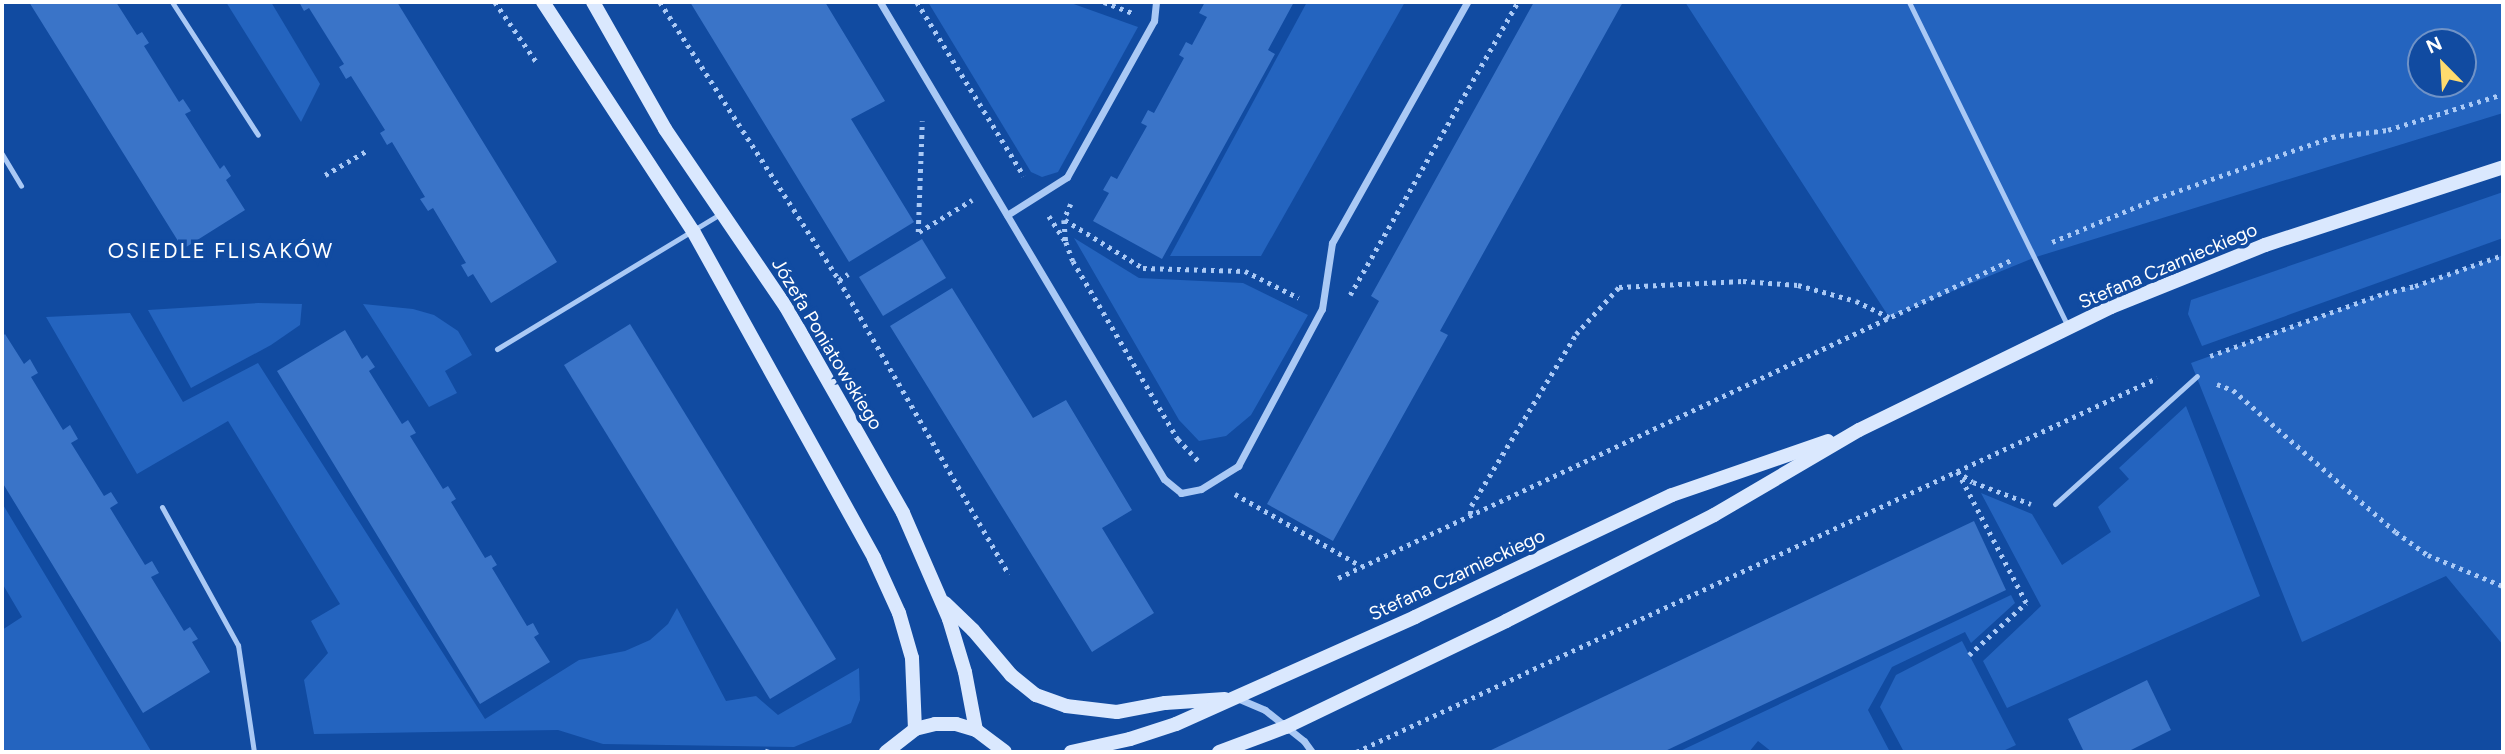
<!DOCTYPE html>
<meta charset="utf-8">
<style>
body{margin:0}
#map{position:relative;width:2505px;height:754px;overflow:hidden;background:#114ba1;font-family:Figtree,sans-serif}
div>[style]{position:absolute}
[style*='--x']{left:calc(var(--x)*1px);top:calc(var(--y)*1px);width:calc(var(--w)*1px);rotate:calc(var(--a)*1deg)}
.green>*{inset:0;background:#2464bf}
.building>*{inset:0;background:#3a74c8}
.path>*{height:4.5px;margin-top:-2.25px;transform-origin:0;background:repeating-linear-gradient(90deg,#aac9f5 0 3.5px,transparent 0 8.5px)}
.lane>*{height:5px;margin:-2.5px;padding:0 2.5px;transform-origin:2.5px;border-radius:2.5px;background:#aac9f5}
.street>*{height:7px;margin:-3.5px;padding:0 3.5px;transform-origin:3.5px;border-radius:3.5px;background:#aac9f5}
.secondary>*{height:14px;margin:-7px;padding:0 7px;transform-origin:7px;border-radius:7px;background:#dae8fe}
span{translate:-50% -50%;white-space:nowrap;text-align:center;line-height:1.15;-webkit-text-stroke:7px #114ba1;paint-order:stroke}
.street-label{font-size:19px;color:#fff}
.neighbourhood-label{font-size:21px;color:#fff;letter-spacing:2px}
.frame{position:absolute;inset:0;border:4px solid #fff;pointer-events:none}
.north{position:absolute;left:2407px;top:28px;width:70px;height:70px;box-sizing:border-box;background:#114ba1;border:2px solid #7093c7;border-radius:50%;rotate:336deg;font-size:19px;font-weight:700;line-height:28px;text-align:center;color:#fff}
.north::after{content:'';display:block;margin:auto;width:24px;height:32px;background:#ffdb6e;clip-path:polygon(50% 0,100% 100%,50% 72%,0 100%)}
</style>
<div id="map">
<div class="green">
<div style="clip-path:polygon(226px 2px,271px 2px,320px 84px,301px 122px)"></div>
<div style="clip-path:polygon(928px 2px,1068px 2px,1138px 27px,1058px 172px,1042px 177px,1031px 172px)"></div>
<div style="clip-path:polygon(1307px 2px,1405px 2px,1261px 256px,1170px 256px)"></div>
<div style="clip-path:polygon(evenodd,1685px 2px,2503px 2px,2503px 113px,2036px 257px,1889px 317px,1685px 2px,2421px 42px,2463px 42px,2463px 84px,2421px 84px,2421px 42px)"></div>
<div style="clip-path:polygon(2503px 192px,2503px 238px,2202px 346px,2188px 314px,2191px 300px)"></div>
<div style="clip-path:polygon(1074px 238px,1139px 278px,1243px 283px,1308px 315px,1251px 415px,1226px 436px,1199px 441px,1179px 420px)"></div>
<div style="clip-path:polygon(2503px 255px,2503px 645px,2446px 576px,2302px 642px,2191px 363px,2385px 293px,2415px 286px)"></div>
<div style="clip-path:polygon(258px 303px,302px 304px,300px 325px,271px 345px,191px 388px,148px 310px)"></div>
<div style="clip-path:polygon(363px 304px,413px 309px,434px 315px,458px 331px,472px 355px,445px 371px,457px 393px,429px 407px)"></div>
<div style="clip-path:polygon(130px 313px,183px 402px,258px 363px,485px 719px,579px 660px,625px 651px,650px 640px,668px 624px,677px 608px,726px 701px,756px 696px,778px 715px,859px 668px,860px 700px,851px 723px,794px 747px,603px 744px,558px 730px,314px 734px,304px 680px,328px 653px,311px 621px,340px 604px,228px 421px,137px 474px,46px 317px)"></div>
<div style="clip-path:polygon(2186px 406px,2260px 596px,2007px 708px,1983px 661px,2041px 606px,1981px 493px,2032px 514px,2062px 565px,2111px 532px,2098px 507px,2129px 479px,2119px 468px)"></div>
<div style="clip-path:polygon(2px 503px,151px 751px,2px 752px,2px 630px,22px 617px,2px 583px)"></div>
<div style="clip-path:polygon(2011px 595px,2015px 603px,1971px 643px,1965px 632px,1892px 667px,1868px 710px,1890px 752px,1772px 752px,1758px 741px,1749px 752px,1678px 752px)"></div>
<div style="clip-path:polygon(1962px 641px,2016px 745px,2001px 752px,1904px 752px,1880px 707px,1896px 675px)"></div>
</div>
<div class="building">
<div style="clip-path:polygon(29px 2px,116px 2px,137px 35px,142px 32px,149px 43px,144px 46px,179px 102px,183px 99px,191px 111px,185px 114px,220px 169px,224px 165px,231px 176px,226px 180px,245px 210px,183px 249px)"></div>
<div style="clip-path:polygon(299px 2px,397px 2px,557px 262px,491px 303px,473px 274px,468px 277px,461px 265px,466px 263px,433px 208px,428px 211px,420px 199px,425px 197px,392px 142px,387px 145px,380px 133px,385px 130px,351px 76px,346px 79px,339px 67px,344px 64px,309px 8px,304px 11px)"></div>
<div style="clip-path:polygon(690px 2px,825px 2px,885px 101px,851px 119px,914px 222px,849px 262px)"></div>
<div style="clip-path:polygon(1205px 2px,1294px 2px,1268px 50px,1275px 54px,1162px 259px,1093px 221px,1109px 193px,1103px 190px,1111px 176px,1117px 179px,1147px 126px,1141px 123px,1148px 110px,1154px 113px,1184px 58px,1179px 55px,1186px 42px,1192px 45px,1207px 17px,1199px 13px)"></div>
<div style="clip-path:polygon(1534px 2px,1623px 2px,1440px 331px,1448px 335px,1333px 541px,1267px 504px,1379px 301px,1371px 296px)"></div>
<div style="clip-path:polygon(922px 239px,946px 278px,883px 316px,859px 277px)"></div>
<div style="clip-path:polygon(952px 288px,1033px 418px,1066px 400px,1132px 510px,1102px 528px,1154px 613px,1092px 652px,890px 326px)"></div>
<div style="clip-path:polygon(630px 324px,836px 659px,770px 699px,564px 365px)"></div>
<div style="clip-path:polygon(345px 330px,362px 359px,367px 355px,375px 367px,369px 371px,402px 424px,408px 420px,416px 433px,410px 436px,443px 489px,448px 486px,456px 499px,451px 502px,485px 558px,491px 555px,497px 565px,492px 568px,527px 626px,533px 623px,539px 634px,534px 637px,550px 662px,480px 704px,277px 371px)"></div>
<div style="clip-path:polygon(5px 334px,24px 364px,30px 359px,38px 373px,31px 377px,63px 430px,70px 425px,78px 439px,71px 443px,104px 496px,111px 492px,118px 503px,110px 508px,145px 565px,152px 561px,159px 573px,151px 577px,184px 631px,190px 627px,198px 639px,192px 642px,210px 672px,143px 713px,2px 482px,2px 337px)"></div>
<div style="clip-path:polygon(1974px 521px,2006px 590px,1663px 752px,1487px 752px)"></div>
<div style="clip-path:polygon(2147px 680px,2171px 730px,2127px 752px,2084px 752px,2068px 719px)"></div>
</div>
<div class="path">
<div style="--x:495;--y:2;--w:75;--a:55.3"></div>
<div style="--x:660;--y:2;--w:331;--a:57.2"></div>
<div style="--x:839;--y:280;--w:340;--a:60"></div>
<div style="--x:917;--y:2;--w:204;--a:58.4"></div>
<div style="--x:1003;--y:2;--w:1;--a:0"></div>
<div style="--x:1104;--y:2;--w:31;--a:21"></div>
<div style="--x:325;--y:175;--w:50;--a:-30.2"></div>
<div style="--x:1071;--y:204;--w:17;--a:114"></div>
<div style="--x:1064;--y:220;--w:22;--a:85"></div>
<div style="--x:1066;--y:242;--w:20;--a:70"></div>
<div style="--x:1073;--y:261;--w:207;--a:59.5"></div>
<div style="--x:1178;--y:439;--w:33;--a:47"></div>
<div style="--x:1049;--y:216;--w:30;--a:57"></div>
<div style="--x:1065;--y:220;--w:92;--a:31.6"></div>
<div style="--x:1143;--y:268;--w:102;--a:1.7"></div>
<div style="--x:1245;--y:271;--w:60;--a:26.6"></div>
<div style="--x:918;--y:232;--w:111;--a:-87.9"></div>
<div style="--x:919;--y:232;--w:62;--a:-31.1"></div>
<div style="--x:2052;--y:242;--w:112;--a:-22.7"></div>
<div style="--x:2155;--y:199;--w:188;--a:-19.3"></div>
<div style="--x:2332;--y:137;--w:56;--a:-7.1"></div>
<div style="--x:2388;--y:130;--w:121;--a:-17.4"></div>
<div style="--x:839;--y:280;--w:11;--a:-34"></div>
<div style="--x:1350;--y:295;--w:338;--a:-60.2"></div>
<div style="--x:2210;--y:356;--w:186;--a:-19.8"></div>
<div style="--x:2385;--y:293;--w:31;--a:-13"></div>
<div style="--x:2415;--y:286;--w:93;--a:-19.4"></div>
<div style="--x:2217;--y:384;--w:17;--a:21"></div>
<div style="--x:2233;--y:390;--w:216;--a:41.1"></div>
<div style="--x:2396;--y:532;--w:39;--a:36"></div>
<div style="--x:2428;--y:555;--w:81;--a:22.5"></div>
<div style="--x:1235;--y:494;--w:145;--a:29.7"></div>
<div style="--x:1470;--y:514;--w:8;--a:-83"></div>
<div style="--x:1471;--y:506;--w:202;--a:-58.6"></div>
<div style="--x:1576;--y:334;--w:64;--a:-47.5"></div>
<div style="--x:1619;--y:287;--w:124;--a:-2.8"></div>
<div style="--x:1743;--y:281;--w:55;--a:4.2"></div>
<div style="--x:1798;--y:285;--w:60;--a:15.4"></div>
<div style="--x:1856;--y:301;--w:37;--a:26"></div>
<div style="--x:1338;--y:578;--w:744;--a:-25.29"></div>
<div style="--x:1969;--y:655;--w:77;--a:-42.4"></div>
<div style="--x:2026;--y:603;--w:149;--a:-117.6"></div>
<div style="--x:1957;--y:471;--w:19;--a:35"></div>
<div style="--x:1973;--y:482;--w:62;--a:20.8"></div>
<div style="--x:767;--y:752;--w:3;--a:-72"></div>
<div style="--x:1356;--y:752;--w:884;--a:-25.03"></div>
</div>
<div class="lane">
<div style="--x:172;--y:2;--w:158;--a:57.1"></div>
<div style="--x:1909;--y:2;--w:361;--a:63.9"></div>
<div style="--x:2;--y:154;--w:37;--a:59"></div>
<div style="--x:497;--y:349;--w:261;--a:-31.2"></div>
<div style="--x:2055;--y:504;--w:191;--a:-42"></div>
<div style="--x:162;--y:507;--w:158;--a:61.2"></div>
<div style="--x:238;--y:645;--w:108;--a:81.5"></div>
</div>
<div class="street">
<div style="--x:880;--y:2;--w:555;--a:59.23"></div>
<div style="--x:1164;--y:479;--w:22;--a:39"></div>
<div style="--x:1181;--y:493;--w:20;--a:-11"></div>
<div style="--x:1201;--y:489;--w:44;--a:-31.9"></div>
<div style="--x:1238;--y:466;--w:178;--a:-61.9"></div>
<div style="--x:1322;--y:309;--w:67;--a:-81.4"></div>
<div style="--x:1332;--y:243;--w:276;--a:-60.7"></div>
<div style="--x:1007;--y:215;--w:71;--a:-32.3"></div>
<div style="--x:1067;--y:177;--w:179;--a:-60.9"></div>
<div style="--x:1154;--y:21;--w:19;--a:-84"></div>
<div style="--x:1237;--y:698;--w:30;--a:23"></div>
<div style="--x:1265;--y:710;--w:50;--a:38.5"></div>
<div style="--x:1304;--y:741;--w:14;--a:54"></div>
</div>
<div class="secondary">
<div style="--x:543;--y:2;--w:274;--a:56.8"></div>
<div style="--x:693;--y:231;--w:374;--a:61"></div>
<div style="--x:874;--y:558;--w:60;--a:65.6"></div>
<div style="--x:899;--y:613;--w:47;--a:73.9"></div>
<div style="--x:912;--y:658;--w:71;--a:87.6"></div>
<div style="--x:593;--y:2;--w:146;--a:60.4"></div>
<div style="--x:665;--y:129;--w:215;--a:55.8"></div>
<div style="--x:786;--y:307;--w:237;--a:60.4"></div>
<div style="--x:903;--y:513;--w:116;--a:66.5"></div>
<div style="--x:949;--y:619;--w:55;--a:73.2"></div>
<div style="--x:965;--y:672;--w:59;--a:79.3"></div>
<div style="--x:945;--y:603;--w:39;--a:44"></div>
<div style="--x:973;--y:630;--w:59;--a:49.8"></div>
<div style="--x:1011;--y:675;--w:32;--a:39"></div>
<div style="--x:1036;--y:695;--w:32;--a:20"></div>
<div style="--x:1066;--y:706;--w:51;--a:6.7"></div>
<div style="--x:1117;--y:712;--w:49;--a:-10.6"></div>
<div style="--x:1165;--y:703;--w:60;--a:-3.8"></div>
<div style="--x:886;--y:752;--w:37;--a:-38"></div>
<div style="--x:915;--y:729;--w:21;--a:-14"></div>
<div style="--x:935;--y:724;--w:21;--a:0"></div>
<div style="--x:956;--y:724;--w:21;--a:17"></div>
<div style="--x:976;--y:730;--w:36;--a:37"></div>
<div style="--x:1071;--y:752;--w:60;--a:-12.4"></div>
<div style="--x:1130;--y:739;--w:48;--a:-18.1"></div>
<div style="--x:1176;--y:724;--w:262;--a:-24.1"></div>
<div style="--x:1415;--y:617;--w:284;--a:-25.4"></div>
<div style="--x:1672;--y:495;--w:165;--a:-19.1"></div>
<div style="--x:1219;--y:752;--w:72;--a:-20.5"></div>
<div style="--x:1286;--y:727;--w:244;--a:-25.7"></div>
<div style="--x:1506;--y:621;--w:233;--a:-27"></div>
<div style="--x:1714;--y:515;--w:168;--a:-30.4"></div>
<div style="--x:1859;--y:430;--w:280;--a:-26"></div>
<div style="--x:2111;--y:307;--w:166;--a:-21.9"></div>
<div style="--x:2265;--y:245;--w:250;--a:-18.1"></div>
</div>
<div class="street-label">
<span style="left:2168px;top:266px;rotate:-23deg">Stefana Czarnieckiego</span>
<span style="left:827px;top:344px;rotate:59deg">Józefa Poniatowskiego</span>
<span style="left:1457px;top:575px;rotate:-25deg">Stefana Czarnieckiego</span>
</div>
<div class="neighbourhood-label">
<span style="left:221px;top:251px">OSIEDLE FLISAKÓW</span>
</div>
<div class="frame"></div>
<div class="north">N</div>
</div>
